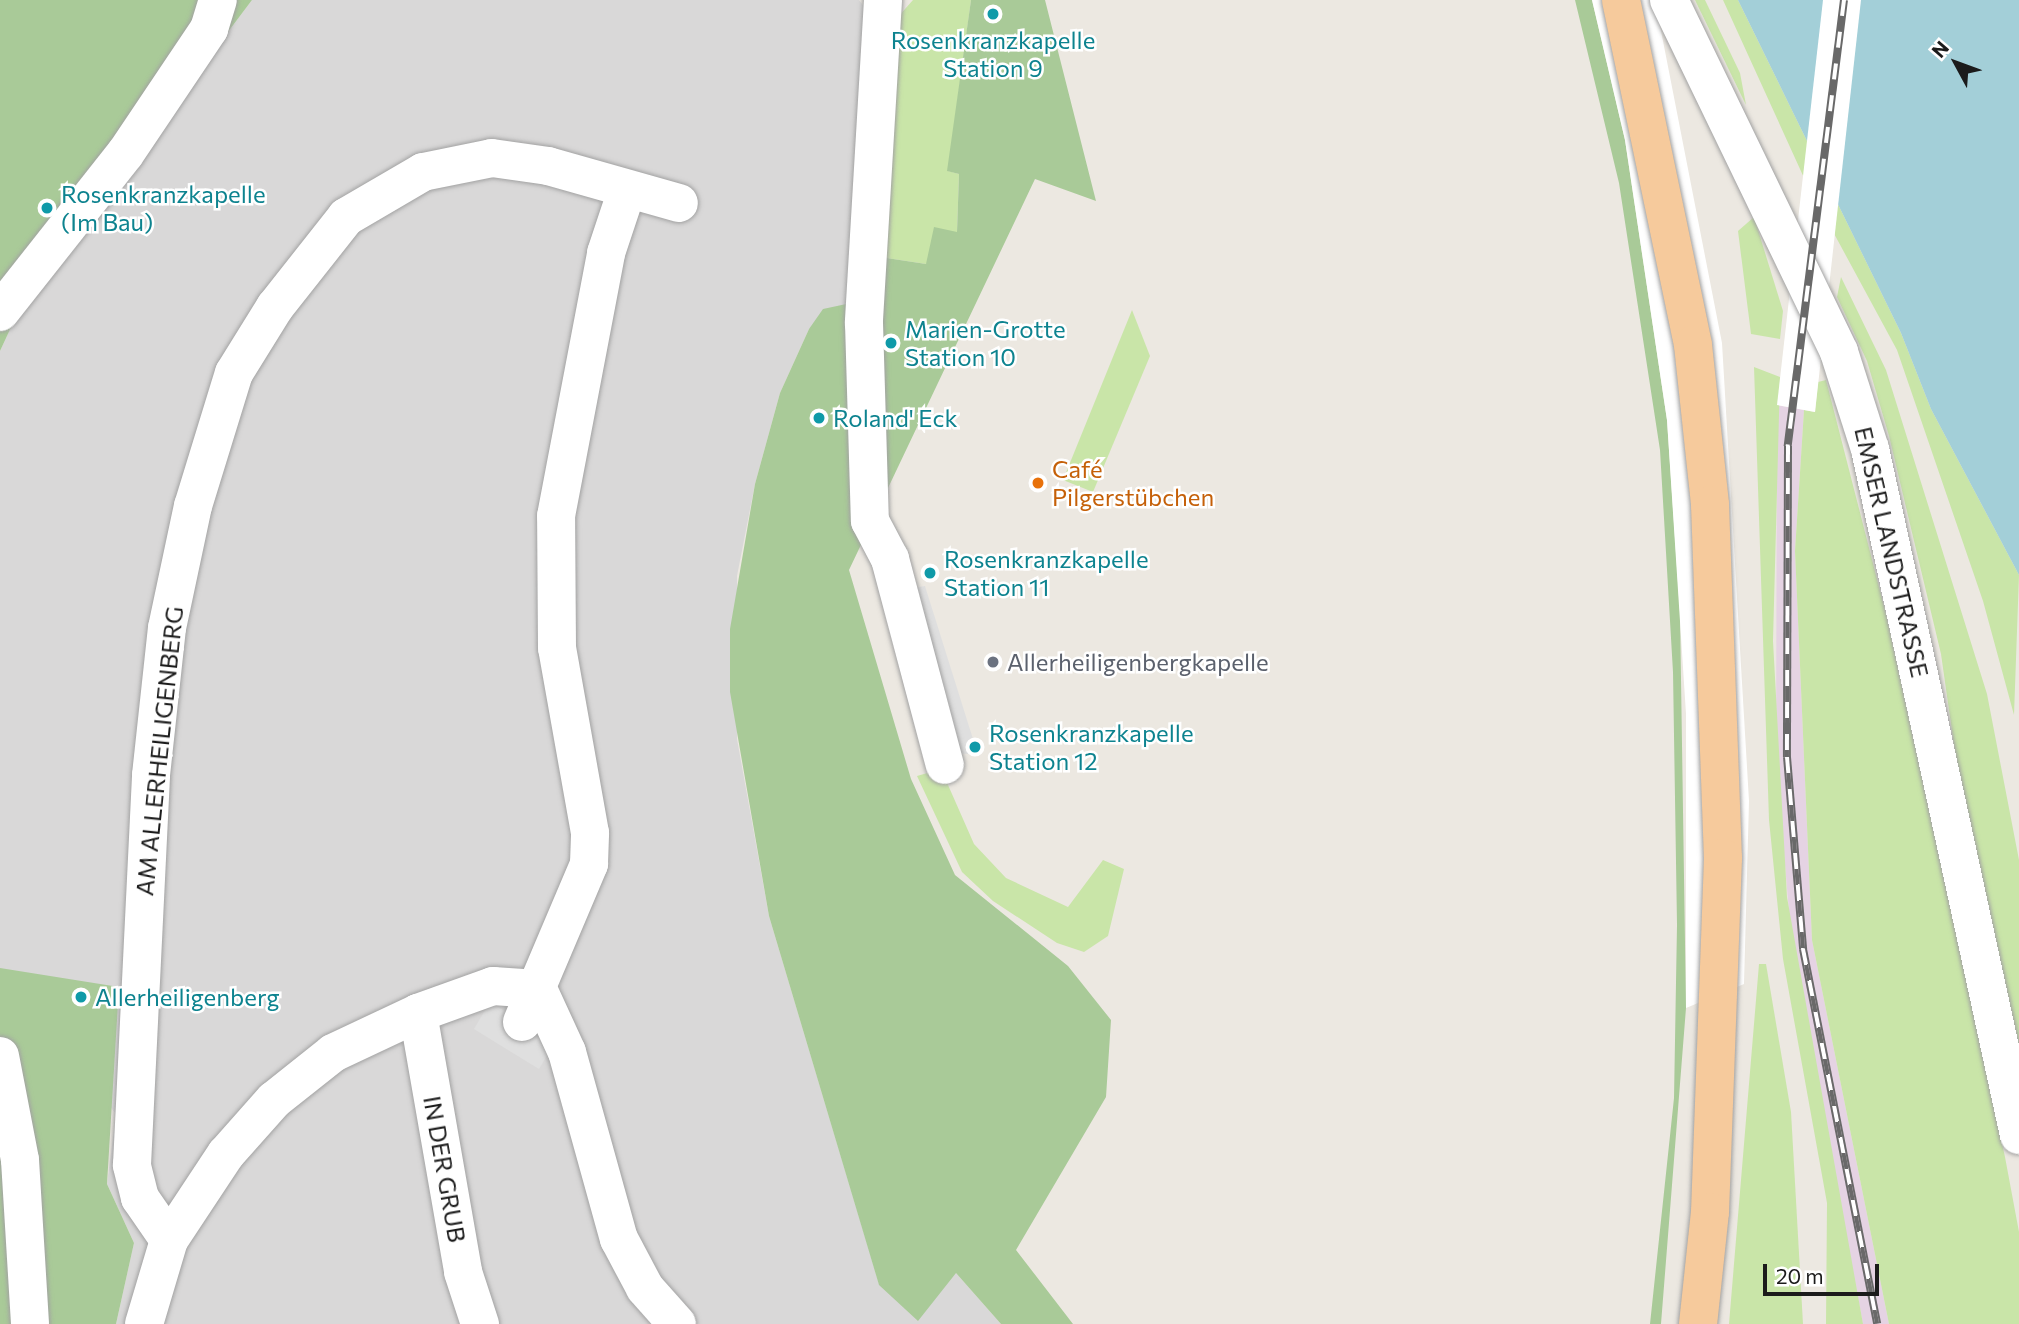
<!DOCTYPE html>
<meta charset="utf-8">
<style>
body{margin:0}
#map{position:relative;width:2019px;height:1324px;overflow:hidden;background:#ece8e1;font-family:Commissioner,sans-serif}
div>[style]{position:absolute}
[style*='--x']{left:calc(var(--x)*1px);top:calc(var(--y)*1px);width:calc(var(--w)*1px);rotate:calc(var(--a)*1deg)}
.residential>*{inset:0;background:#d9d8d8}
.industrial>*{inset:0;background:#e5d3e3}
.grass>*{inset:0;background:#c9e5a8}
.forest>*{inset:0;background:#a9ca98}
.parking>*{inset:0;background:#dfdfdf}
.water>*{inset:0;background:#a3cfd8}
.pier>*{inset:0;background:#fff}
.roads{filter:drop-shadow(0 0 2px #a2a2a2) drop-shadow(0 0 2px #a2a2a2)}
.minor>*{height:38px;margin:-19px;padding:0 19px;transform-origin:19px;border-radius:19px;background:#fff}
.major>*{height:38px;margin:-19px;padding:0 19px;transform-origin:19px;border-radius:19px;background:#f6ca9c}
.rail>*{height:8px;margin-top:-4px;transform-origin:0;background:repeating-linear-gradient(90deg,#fff 0 16px,#696969 0 32px);box-sizing:border-box;border-block:2px solid #696969}
.dots>*{width:19px;height:19px;translate:-50% -50%;box-sizing:border-box;border:4px solid #fff;border-radius:50%}
span{translate:-50% -50%;white-space:nowrap;text-align:center;line-height:1.15;-webkit-text-stroke:5px #fff;paint-order:stroke}
.culture-label{font-size:24px;color:#0d838f}
.left{translate:0 -50%;text-align:left}
.food-label{font-size:24px;color:#c56008}
.street-label{font-size:24px;color:#1b1b1b}
.worship-label{font-size:24px;color:#5b616d}
.north{position:absolute;left:1921px;top:28px;width:70px;height:70px;-webkit-text-stroke:5px #fff;paint-order:stroke;rotate:311deg;font-size:19px;font-weight:700;line-height:28px;text-align:center;color:#1b1b1b}
.north::after{content:'';display:block;margin:auto;width:24px;height:32px;background:#1b1b1b;clip-path:polygon(50% 0,100% 100%,50% 72%,0 100%)}
.scale{position:absolute;left:1763px;top:1264px;width:116px;height:32px;box-sizing:border-box;border:4px solid #1b1b1b;border-top:0;padding-left:9px;font-size:21px;line-height:24px;white-space:nowrap;color:#1b1b1b;-webkit-text-stroke:5px #fff;paint-order:stroke}
</style>
<div id="map">
<div class="residential">
<div style="clip-path:polygon(252px 0,859px 0,868px 12px,851px 304px,809px 329px,780px 393px,755px 484px,737px 576px,737px 739px,769px 916px,879px 1284px,956px 1273px,1001px 1324px,116px 1324px,134px 1243px,107px 1184px,116px 1114px,0 968px,0 351px,20px 308px)"></div>
</div>
<div class="industrial">
<div style="clip-path:polygon(1777px 405px,1804px 410px,1795px 551px,1812px 940px,1889px 1324px,1863px 1324px,1793px 958px,1776px 760px)"></div>
</div>
<div class="grass">
<div style="clip-path:polygon(913px 0,971px 0,948px 171px,959px 174px,957px 232px,926px 264px,880px 257px,897px 18px)"></div>
<div style="clip-path:polygon(1695px 0,1705px 0,1740px 73px,1746px 105px)"></div>
<div style="clip-path:polygon(1723px 0,1738px 0,1901px 333px,1931px 409px,2019px 575px,2014px 715px,1983px 601px,1897px 350px,1805px 180px)"></div>
<div style="clip-path:polygon(1754px 217px,1783px 311px,1780px 339px,1751px 334px,1738px 231px)"></div>
<div style="clip-path:polygon(1841px 277px,1886px 370px,1987px 694px,2019px 860px,2019px 1056px,1956px 759px,1941px 654px,1889px 436px,1867px 361px,1837px 297px)"></div>
<div style="clip-path:polygon(1132px 310px,1150px 356px,1093px 492px,1063px 480px)"></div>
<div style="clip-path:polygon(1754px 367px,1780px 377px,1773px 641px,1787px 897px,1863px 1324px,1826px 1324px,1827px 1203px,1783px 959px,1769px 820px)"></div>
<div style="clip-path:polygon(1826px 380px,1886px 614px,2005px 1157px,2019px 1232px,2019px 1324px,1889px 1324px,1812px 940px,1795px 551px,1804px 410px,1815px 412px,1818px 382px)"></div>
<div style="clip-path:polygon(941px 769px,974px 844px,1006px 878px,1068px 907px,1103px 860px,1124px 869px,1108px 936px,1084px 952px,1057px 943px,993px 901px,962px 872px,917px 776px)"></div>
<div style="clip-path:polygon(1759px 964px,1766px 964px,1791px 1112px,1803px 1324px,1729px 1324px)"></div>
</div>
<div class="forest">
<div style="clip-path:polygon(0 0,252px 0,20px 308px,0 351px)"></div>
<div style="clip-path:polygon(971px 0,1045px 0,1096px 201px,1035px 179px,849px 570px,911px 779px,955px 875px,1068px 966px,1111px 1020px,1106px 1097px,1016px 1250px,1073px 1324px,1001px 1324px,956px 1273px,918px 1321px,879px 1285px,769px 916px,730px 692px,730px 629px,755px 484px,780px 393px,809px 329px,823px 309px,851px 303px,880px 257px,926px 264px,934px 227px,957px 232px,959px 174px,947px 171px)"></div>
<div style="clip-path:polygon(1575px 0,1592px 0,1625px 140px,1667px 420px,1680px 612px,1686px 1008px,1661px 1324px,1650px 1324px,1674px 1098px,1677px 925px,1673px 672px,1660px 450px,1619px 183px)"></div>
<div style="clip-path:polygon(0 968px,119px 987px,107px 1184px,134px 1243px,116px 1324px,0 1324px)"></div>
</div>
<div class="parking">
<div style="clip-path:polygon(925px 586px,978px 755px,947px 752px,901px 590px)"></div>
<div style="clip-path:polygon(490px 1002px,555px 1042px,539px 1069px,474px 1029px)"></div>
</div>
<div class="water">
<div style="clip-path:polygon(1738px 0,2019px 0,2019px 575px,1931px 409px,1901px 333px)"></div>
</div>
<div class="pier">
<div style="clip-path:polygon(1592px 0,1655px 0,1722px 343px,1749px 801px,1744px 984px,1686px 1008px,1686px 714px,1667px 420px,1625px 140px)"></div>
<div style="clip-path:polygon(1823px 0,1861px 0,1815px 412px,1777px 405px)"></div>
</div>
<div class="roads">
<div class="minor">
<div style="--x:883;--y:0;--w:324;--a:93.4"></div>
<div style="--x:864;--y:323;--w:198;--a:88.3"></div>
<div style="--x:870;--y:521;--w:43;--a:62.2"></div>
<div style="--x:890;--y:559;--w:213;--a:75.1"></div>
<div style="--x:1669;--y:0;--w:391;--a:64.2"></div>
<div style="--x:1839;--y:352;--w:102;--a:72.3"></div>
<div style="--x:1870;--y:449;--w:702;--a:77.75"></div>
<div style="--x:0;--y:312;--w:201;--a:-51.7"></div>
<div style="--x:125;--y:154;--w:151;--a:-56.1"></div>
<div style="--x:209;--y:29;--w:30;--a:-73"></div>
<div style="--x:538;--y:989;--w:69;--a:65.3"></div>
<div style="--x:567;--y:1052;--w:194;--a:74.5"></div>
<div style="--x:619;--y:1239;--w:55;--a:62"></div>
<div style="--x:645;--y:1288;--w:48;--a:48.4"></div>
<div style="--x:418;--y:1013;--w:263;--a:80.1"></div>
<div style="--x:463;--y:1272;--w:55;--a:71.9"></div>
<div style="--x:522;--y:1022;--w:172;--a:-67"></div>
<div style="--x:589;--y:864;--w:31;--a:-88"></div>
<div style="--x:590;--y:833;--w:188;--a:-100.1"></div>
<div style="--x:557;--y:648;--w:132;--a:-90.4"></div>
<div style="--x:556;--y:516;--w:268;--a:-79.2"></div>
<div style="--x:606;--y:253;--w:66;--a:-71.6"></div>
<div style="--x:0;--y:1056;--w:106;--a:79.1"></div>
<div style="--x:20;--y:1160;--w:164;--a:86.5"></div>
<div style="--x:169;--y:1240;--w:51;--a:-124.6"></div>
<div style="--x:140;--y:1198;--w:34;--a:-104"></div>
<div style="--x:132;--y:1165;--w:390;--a:-87.2"></div>
<div style="--x:151;--y:775;--w:148;--a:-83.8"></div>
<div style="--x:167;--y:628;--w:125;--a:-78"></div>
<div style="--x:193;--y:506;--w:139;--a:-72.9"></div>
<div style="--x:234;--y:373;--w:78;--a:-58.2"></div>
<div style="--x:275;--y:307;--w:115;--a:-51.7"></div>
<div style="--x:346;--y:217;--w:89;--a:-30.3"></div>
<div style="--x:423;--y:172;--w:70;--a:-11.5"></div>
<div style="--x:492;--y:158;--w:57;--a:8.1"></div>
<div style="--x:548;--y:166;--w:136;--a:15.8"></div>
<div style="--x:144;--y:1324;--w:88;--a:-73.4"></div>
<div style="--x:169;--y:1240;--w:103;--a:-56.5"></div>
<div style="--x:226;--y:1154;--w:72;--a:-48.4"></div>
<div style="--x:274;--y:1100;--w:75;--a:-38.5"></div>
<div style="--x:333;--y:1053;--w:94;--a:-25.2"></div>
<div style="--x:418;--y:1013;--w:80;--a:-19.8"></div>
<div style="--x:493;--y:986;--w:45;--a:3.8"></div>
</div>
<div class="major">
<div style="--x:1621;--y:0;--w:352;--a:78.2"></div>
<div style="--x:1693;--y:345;--w:161;--a:83.9"></div>
<div style="--x:1710;--y:505;--w:353;--a:87.9"></div>
<div style="--x:1723;--y:858;--w:354;--a:92.1"></div>
<div style="--x:1710;--y:1212;--w:113;--a:96.1"></div>
</div>
</div>
<div class="rail">
<div style="--x:1844;--y:0;--w:450;--a:97.2"></div>
<div style="--x:1788;--y:446;--w:311;--a:90.2"></div>
<div style="--x:1787;--y:757;--w:193;--a:85.2"></div>
<div style="--x:1803;--y:949;--w:382;--a:78.8"></div>
</div>
<div class="dots">
<div style="left:993px;top:14px;background:#0f9aa8"></div>
<div style="left:47px;top:208px;background:#0f9aa8"></div>
<div style="left:891px;top:343px;background:#0f9aa8"></div>
<div style="left:819px;top:418px;background:#0f9aa8"></div>
<div style="left:1038px;top:483px;background:#e8710a"></div>
<div style="left:930px;top:573px;background:#0f9aa8"></div>
<div style="left:993px;top:662px;background:#6b7280"></div>
<div style="left:975px;top:747px;background:#0f9aa8"></div>
<div style="left:81px;top:997px;background:#0f9aa8"></div>
</div>
<div class="culture-label">
<span style="left:993px;top:54px">Rosenkranzkapelle<br>Station 9</span>
<span class="left" style="left:61px;top:208px">Rosenkranzkapelle<br>(Im Bau)</span>
<span class="left" style="left:905px;top:343px">Marien-Grotte<br>Station 10</span>
<span class="left" style="left:833px;top:418px">Roland' Eck</span>
<span class="left" style="left:944px;top:573px">Rosenkranzkapelle<br>Station 11</span>
<span class="left" style="left:989px;top:747px">Rosenkranzkapelle<br>Station 12</span>
<span class="left" style="left:95px;top:997px">Allerheiligenberg</span>
</div>
<div class="food-label">
<span class="left" style="left:1052px;top:483px">Café<br>Pilgerstübchen</span>
</div>
<div class="street-label">
<span style="left:1892px;top:552px;rotate:77deg">EMSER LANDSTRASSE</span>
<span style="left:159px;top:751px;rotate:-84deg">AM ALLERHEILIGENBERG</span>
<span style="left:445px;top:1169px;rotate:80deg">IN DER GRUB</span>
</div>
<div class="worship-label">
<span class="left" style="left:1007px;top:662px">Allerheiligenbergkapelle</span>
</div>
<div class="north">N</div>
<div class="scale">20 m</div>
</div>
